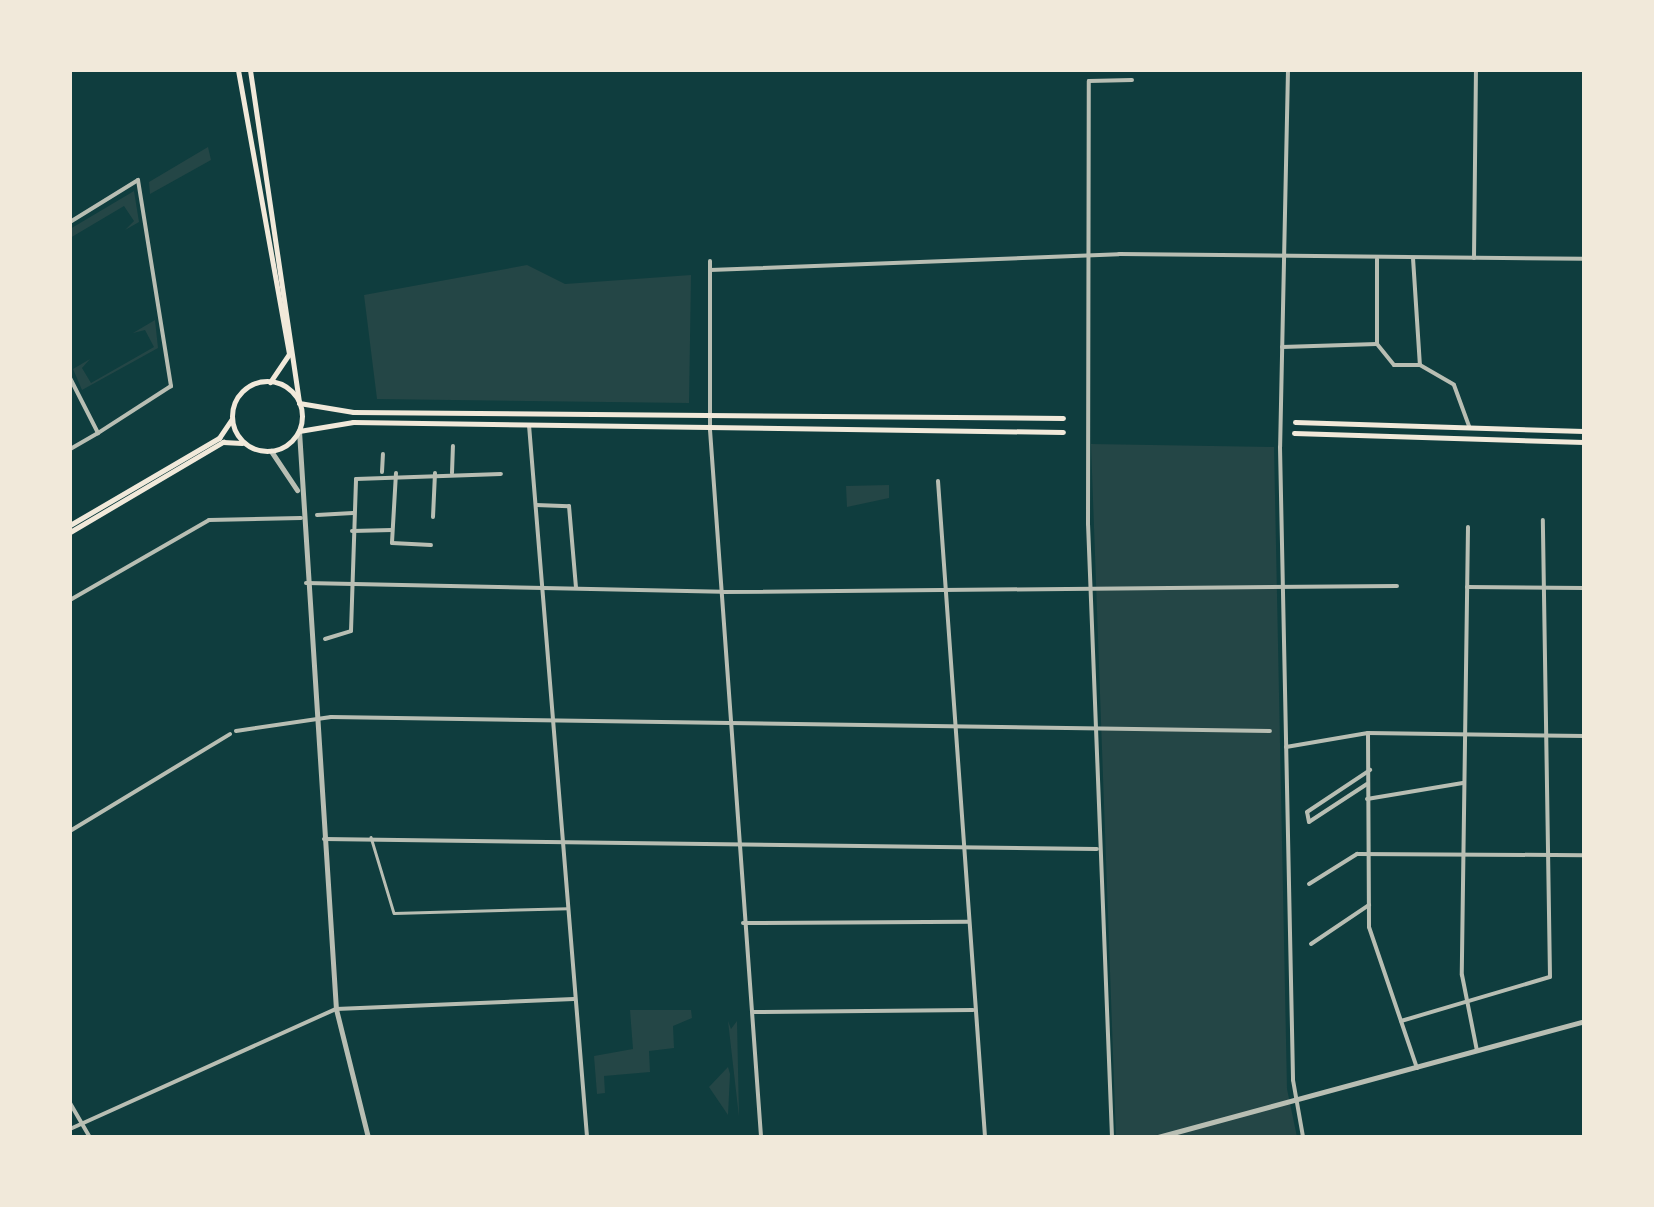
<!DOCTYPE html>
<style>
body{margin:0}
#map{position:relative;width:1654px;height:1207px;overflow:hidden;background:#0f3d3e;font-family:"Fira Sans",sans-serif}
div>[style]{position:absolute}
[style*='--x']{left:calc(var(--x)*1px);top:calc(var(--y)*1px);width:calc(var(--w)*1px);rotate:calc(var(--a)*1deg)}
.green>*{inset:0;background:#244646}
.service>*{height:2.5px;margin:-1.25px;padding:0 1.25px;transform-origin:1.25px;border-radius:1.25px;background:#b8beb3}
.minor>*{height:4px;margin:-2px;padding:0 2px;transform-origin:2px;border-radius:2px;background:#b8beb3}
.tertiary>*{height:5px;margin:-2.5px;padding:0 2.5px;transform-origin:2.5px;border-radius:2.5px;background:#b8beb3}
.secondary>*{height:5px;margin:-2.5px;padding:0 2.5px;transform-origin:2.5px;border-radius:2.5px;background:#f1e9da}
.secondary>.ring{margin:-2.5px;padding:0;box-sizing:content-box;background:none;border:5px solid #f1e9da;border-radius:50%}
span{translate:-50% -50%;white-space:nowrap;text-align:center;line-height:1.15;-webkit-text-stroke:8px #f1e9da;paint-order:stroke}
.frame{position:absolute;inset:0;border:72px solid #f1e9da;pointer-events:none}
</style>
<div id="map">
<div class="green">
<div style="clip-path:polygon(208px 147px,211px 160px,150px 194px,149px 182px)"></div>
<div style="clip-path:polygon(134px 191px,139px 222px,125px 230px,134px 221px,124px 206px,70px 238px,70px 229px)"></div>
<div style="clip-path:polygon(527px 265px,565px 284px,691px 275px,689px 403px,377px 399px,364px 295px)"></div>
<div style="clip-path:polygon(155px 320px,158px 348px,82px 390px,73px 369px,90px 359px,82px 368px,91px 383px,154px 347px,145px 330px,133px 333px)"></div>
<div style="clip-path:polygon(1091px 444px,1274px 447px,1287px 1089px,1297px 1137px,1116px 1137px)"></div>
<div style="clip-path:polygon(889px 485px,889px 498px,847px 507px,846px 486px)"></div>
<div style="clip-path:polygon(630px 1010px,691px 1010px,692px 1018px,673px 1026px,674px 1048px,649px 1051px,650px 1072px,604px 1076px,605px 1093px,597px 1094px,594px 1056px,633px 1049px)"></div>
<div style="clip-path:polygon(728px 1021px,731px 1029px,737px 1021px,739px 1117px)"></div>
<div style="clip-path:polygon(728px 1067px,730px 1074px,728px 1115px,709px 1087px)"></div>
</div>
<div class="service">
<div style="--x:371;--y:837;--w:79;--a:73.2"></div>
<div style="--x:394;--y:913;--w:174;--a:-1.6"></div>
</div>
<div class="minor">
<div style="--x:1288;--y:70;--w:377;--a:91.2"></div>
<div style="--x:1280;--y:447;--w:633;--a:88.82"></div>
<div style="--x:1293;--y:1080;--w:58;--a:80"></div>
<div style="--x:70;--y:222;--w:80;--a:-31.7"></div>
<div style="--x:138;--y:180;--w:209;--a:80.9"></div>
<div style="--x:171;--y:386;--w:87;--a:147.2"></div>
<div style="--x:1413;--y:258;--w:107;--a:86.3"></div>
<div style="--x:1420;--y:365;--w:39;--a:30"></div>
<div style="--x:1454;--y:385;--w:44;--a:69.9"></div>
<div style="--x:1474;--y:258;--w:188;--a:-89.4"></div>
<div style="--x:710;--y:261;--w:169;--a:90"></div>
<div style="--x:710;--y:430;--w:709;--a:85.87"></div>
<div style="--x:710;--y:270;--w:409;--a:-2.2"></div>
<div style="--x:1119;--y:254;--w:465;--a:0.6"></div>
<div style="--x:1377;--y:344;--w:27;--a:51"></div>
<div style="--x:1394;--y:365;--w:26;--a:0"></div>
<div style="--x:1282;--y:347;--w:95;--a:-1.8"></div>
<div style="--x:1377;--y:344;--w:85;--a:-90"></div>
<div style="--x:70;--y:378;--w:62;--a:63"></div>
<div style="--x:98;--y:433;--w:32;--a:150"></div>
<div style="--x:529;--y:425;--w:714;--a:85.34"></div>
<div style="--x:382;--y:472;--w:18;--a:-87"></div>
<div style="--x:396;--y:473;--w:70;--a:93.3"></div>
<div style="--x:392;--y:543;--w:39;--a:3"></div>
<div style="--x:452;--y:473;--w:27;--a:-88"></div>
<div style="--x:938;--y:481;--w:658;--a:85.9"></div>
<div style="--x:536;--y:505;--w:33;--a:2"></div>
<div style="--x:569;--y:506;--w:82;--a:85.1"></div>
<div style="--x:317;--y:515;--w:36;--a:-3"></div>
<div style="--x:433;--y:517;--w:44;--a:-87.4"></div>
<div style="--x:1468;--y:527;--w:448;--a:90.8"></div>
<div style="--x:1462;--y:975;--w:77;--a:78.8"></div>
<div style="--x:352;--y:531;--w:40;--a:-1.4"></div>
<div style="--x:306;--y:583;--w:416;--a:1.2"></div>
<div style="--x:722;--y:592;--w:675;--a:-0.51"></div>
<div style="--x:1467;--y:587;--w:117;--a:0.5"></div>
<div style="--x:70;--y:600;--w:160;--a:-29.9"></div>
<div style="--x:209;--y:520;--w:92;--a:-1.2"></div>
<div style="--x:325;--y:639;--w:27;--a:-17"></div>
<div style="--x:351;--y:631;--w:152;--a:-88.1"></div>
<div style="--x:356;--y:479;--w:145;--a:-2"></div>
<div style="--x:236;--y:731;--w:96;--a:-8.4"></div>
<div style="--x:331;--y:717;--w:939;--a:0.85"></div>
<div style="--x:1368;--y:733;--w:194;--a:89.7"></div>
<div style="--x:1369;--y:927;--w:149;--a:71.2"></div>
<div style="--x:1286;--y:747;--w:83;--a:-9.7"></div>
<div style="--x:1368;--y:733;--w:216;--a:0.8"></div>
<div style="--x:1367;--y:784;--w:69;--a:146.8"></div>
<div style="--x:1309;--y:822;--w:10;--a:-101"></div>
<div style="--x:1307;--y:812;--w:76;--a:-33.7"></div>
<div style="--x:1367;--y:799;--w:97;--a:-9.5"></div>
<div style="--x:70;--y:831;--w:187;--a:-31.2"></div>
<div style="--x:324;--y:839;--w:773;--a:0.74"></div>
<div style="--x:1309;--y:884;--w:57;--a:-32"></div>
<div style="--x:1357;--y:854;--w:227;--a:0.3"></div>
<div style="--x:743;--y:923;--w:225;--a:-0.3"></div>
<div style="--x:1311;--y:944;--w:70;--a:-33.9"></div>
<div style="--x:753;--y:1012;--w:220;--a:-0.5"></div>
<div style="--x:1401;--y:1021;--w:155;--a:-16.5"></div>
<div style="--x:1550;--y:977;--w:457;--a:-90.9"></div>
<div style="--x:70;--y:1103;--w:39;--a:60"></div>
<div style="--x:70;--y:1129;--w:292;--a:-24.3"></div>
<div style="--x:336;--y:1009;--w:238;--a:-2.4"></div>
<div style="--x:1112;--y:1137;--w:613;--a:-92.24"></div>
<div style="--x:1088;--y:524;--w:443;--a:-89.9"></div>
<div style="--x:1089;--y:81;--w:43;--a:-1.3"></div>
</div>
<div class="tertiary">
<div style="--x:299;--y:431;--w:579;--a:86.34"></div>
<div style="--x:336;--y:1009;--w:132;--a:76"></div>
<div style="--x:271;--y:451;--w:47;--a:56.3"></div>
<div style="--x:1158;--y:1137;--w:442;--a:-15.2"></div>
</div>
<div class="secondary">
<div style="--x:238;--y:70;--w:289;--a:79.8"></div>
<div style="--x:289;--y:354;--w:34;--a:124"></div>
<div style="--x:250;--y:70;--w:337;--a:81.6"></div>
<div style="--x:299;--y:403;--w:55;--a:9.5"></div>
<div style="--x:353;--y:412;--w:710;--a:0.48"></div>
<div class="ring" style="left:232px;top:381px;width:65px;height:65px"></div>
<div style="--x:1295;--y:422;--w:289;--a:1.8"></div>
<div style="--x:299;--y:431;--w:55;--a:-9.5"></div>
<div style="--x:353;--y:422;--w:710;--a:0.81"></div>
<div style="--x:1294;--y:433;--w:290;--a:1.8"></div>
<div style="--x:70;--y:525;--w:173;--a:-30.3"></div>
<div style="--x:219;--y:438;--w:23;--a:-56"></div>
<div style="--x:70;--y:532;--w:178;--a:-30.5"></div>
<div style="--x:223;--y:442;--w:19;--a:3"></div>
</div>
<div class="frame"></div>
</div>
